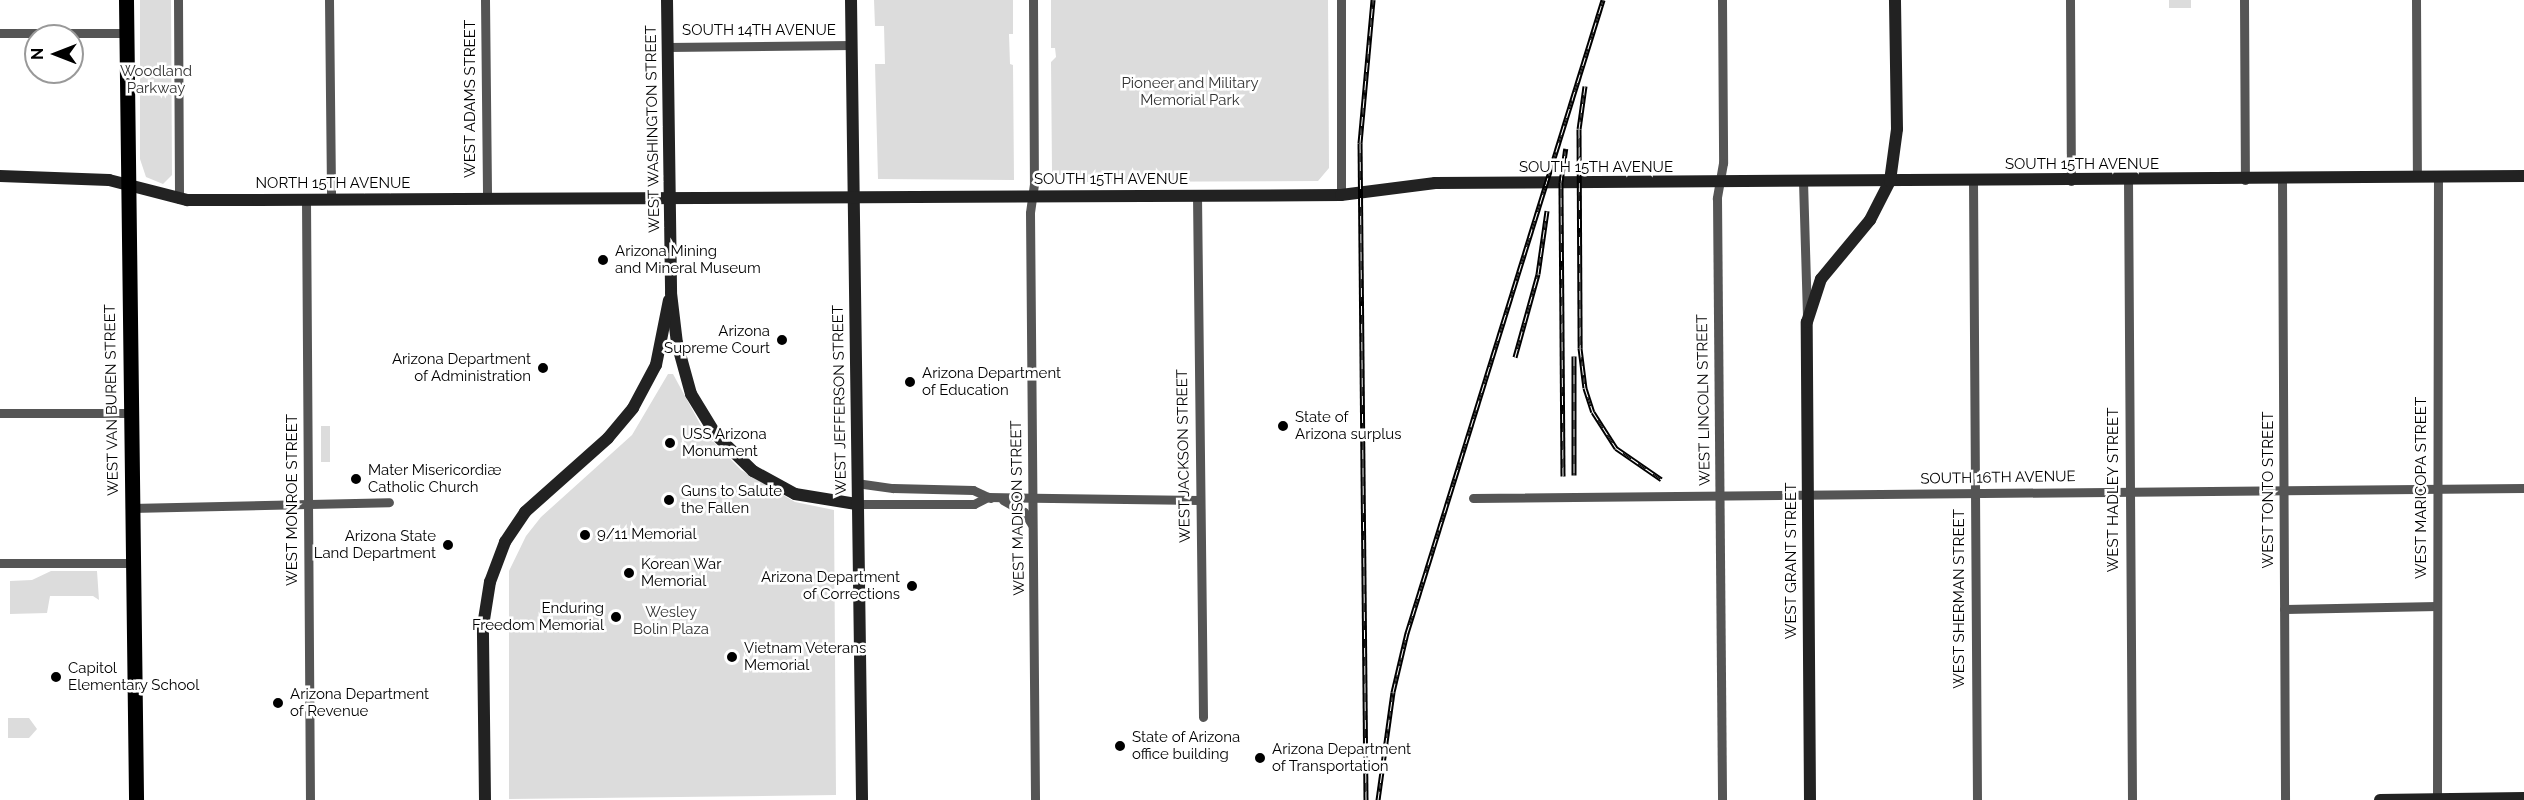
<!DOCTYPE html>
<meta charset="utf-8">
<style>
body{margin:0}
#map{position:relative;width:2524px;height:800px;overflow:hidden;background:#fff;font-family:Raleway,sans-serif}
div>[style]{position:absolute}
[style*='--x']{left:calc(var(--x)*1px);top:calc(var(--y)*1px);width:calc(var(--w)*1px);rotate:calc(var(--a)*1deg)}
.green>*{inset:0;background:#dcdcdc}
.street>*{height:9px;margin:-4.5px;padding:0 4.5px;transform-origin:4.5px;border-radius:4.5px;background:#555}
.secondary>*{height:12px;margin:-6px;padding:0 6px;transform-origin:6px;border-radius:6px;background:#222}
.primary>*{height:15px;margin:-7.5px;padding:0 7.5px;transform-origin:7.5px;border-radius:7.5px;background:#000}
.rail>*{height:5px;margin-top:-2.5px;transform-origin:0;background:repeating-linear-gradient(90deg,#fff 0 9px,#000 0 18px);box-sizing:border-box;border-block:2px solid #000}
.dots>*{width:16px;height:16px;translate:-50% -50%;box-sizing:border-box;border:3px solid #fff;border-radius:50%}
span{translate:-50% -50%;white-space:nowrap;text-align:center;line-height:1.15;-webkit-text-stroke:5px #fff;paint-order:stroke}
.street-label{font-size:15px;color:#000}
.park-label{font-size:15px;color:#333}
.poi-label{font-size:15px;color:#000}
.left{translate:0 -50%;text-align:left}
.right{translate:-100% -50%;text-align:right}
.north{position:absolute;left:24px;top:24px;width:60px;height:60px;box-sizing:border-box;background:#fff;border:2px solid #999;border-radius:50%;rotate:270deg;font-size:16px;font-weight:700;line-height:24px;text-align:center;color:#000}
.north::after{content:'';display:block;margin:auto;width:21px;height:27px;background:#000;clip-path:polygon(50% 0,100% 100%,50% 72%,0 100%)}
</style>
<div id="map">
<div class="green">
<div style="clip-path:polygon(140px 0,171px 0,172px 175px,163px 184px,146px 177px,140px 159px)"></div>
<div style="clip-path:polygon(874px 0,1013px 0,1013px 34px,1009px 34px,1010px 64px,1013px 65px,1014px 180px,878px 179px,875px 64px,885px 64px,884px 26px,875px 26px)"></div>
<div style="clip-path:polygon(1051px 0,1328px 0,1329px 168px,1318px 181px,1079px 182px,1052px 172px,1051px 62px,1056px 57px,1055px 48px,1051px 48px)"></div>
<div style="clip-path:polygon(2169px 0,2191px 0,2191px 8px,2169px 8px)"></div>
<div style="clip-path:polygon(668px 374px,673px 374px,705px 433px,741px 470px,795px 502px,834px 510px,836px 795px,509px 799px,509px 571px,526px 536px,541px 517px,632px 435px)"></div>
<div style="clip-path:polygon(321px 426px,330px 426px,330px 462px,321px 462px)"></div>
<div style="clip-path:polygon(51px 571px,97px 571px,99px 600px,93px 596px,50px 596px,47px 613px,10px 614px,10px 581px,32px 580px)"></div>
<div style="clip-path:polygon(8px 718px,29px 718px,37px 729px,29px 738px,8px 738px)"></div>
</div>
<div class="street">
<div style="--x:178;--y:0;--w:199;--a:89.7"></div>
<div style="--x:329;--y:0;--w:200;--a:89.4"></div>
<div style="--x:485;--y:0;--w:198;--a:89.4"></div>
<div style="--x:1033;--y:0;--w:184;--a:89.7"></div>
<div style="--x:1034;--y:184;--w:29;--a:98"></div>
<div style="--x:1030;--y:213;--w:587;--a:89.51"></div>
<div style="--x:1722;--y:0;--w:163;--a:89.6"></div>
<div style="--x:1723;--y:163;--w:36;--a:100"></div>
<div style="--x:1717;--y:198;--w:602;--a:89.52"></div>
<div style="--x:2070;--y:0;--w:181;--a:89.7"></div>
<div style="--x:2244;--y:0;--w:180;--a:89.7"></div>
<div style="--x:2416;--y:0;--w:177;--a:89.7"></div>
<div style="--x:0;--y:33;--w:126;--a:0"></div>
<div style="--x:667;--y:47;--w:185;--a:-0.6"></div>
<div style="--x:2128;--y:180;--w:620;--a:89.63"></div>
<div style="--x:2282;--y:180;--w:620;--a:89.72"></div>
<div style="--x:1803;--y:181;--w:136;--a:88.3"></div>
<div style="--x:1973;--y:181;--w:619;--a:89.63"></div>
<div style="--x:1197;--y:195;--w:522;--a:89.34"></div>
<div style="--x:1341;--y:195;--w:195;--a:-90"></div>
<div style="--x:306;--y:200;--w:600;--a:89.62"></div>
<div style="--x:0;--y:413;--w:130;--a:0"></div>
<div style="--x:856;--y:483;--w:37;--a:8"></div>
<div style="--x:893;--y:488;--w:80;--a:1.4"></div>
<div style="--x:973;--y:490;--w:19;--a:25"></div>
<div style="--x:1473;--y:498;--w:1051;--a:-0.55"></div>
<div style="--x:1003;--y:500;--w:24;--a:30"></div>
<div style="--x:1024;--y:512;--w:15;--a:58"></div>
<div style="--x:856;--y:504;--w:118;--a:0"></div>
<div style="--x:974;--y:504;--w:16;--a:-27"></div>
<div style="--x:988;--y:497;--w:211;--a:0.8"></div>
<div style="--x:131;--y:508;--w:258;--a:-1.3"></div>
<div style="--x:0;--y:563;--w:132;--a:0"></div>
<div style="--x:2284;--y:609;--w:153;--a:-1.1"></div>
<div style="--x:2437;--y:800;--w:623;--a:-89.91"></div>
</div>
<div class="secondary">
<div style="--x:667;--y:0;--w:293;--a:89.2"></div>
<div style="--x:671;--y:293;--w:50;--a:83.2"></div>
<div style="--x:677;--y:343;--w:53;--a:74.6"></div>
<div style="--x:691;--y:394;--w:48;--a:58.6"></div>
<div style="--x:716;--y:435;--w:52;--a:44.2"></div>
<div style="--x:753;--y:471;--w:48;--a:28.7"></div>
<div style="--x:795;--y:494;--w:62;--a:9.3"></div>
<div style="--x:851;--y:0;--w:800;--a:89.21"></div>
<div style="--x:0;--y:176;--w:109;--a:2.1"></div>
<div style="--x:109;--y:180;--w:81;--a:14.4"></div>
<div style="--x:187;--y:200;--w:71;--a:0"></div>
<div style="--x:258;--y:200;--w:1083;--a:-0.26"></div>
<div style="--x:1341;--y:195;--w:95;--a:-7.3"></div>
<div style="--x:1435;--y:183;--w:1089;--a:-0.37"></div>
<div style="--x:485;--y:800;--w:174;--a:-90.7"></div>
<div style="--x:483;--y:626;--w:45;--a:-81"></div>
<div style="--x:490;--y:582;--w:43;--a:-69.4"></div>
<div style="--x:505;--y:542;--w:36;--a:-56"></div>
<div style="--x:525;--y:512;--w:111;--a:-41.7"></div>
<div style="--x:608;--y:438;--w:39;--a:-50"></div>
<div style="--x:633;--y:408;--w:49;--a:-61.9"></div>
<div style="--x:656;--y:365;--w:66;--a:-78.7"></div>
<div style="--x:1810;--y:800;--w:478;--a:-90.4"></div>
<div style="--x:1807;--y:322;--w:45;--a:-72"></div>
<div style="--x:1821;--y:279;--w:77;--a:-50.3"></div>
<div style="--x:1870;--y:220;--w:44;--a:-62.9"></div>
<div style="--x:1890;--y:181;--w:52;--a:-82.3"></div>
<div style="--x:1897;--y:129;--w:129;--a:-90.9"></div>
<div style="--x:2380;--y:800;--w:144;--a:-0.8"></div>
</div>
<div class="primary">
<div style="--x:126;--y:0;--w:800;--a:89.28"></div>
</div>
<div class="rail">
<div style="--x:1585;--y:86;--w:43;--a:97.9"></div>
<div style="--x:1579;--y:129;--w:219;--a:89.7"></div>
<div style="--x:1580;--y:348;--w:40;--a:82.9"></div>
<div style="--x:1585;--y:388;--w:25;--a:72"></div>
<div style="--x:1593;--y:412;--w:43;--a:57.4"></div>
<div style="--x:1616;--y:448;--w:55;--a:34.6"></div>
<div style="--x:1574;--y:356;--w:119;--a:90"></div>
<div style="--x:1515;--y:357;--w:86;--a:-74.5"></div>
<div style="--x:1538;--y:274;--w:64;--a:-81.9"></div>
<div style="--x:1563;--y:476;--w:294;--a:-90.4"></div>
<div style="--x:1561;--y:182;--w:34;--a:-82"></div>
<div style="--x:1366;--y:800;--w:657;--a:-90.52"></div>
<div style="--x:1360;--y:143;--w:144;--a:-84.8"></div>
<div style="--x:1378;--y:800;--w:109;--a:-82.1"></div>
<div style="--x:1393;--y:692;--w:61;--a:-76.7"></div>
<div style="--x:1407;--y:633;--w:663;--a:-72.8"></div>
</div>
<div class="dots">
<div style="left:603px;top:260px;background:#000"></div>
<div style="left:782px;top:340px;background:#000"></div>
<div style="left:543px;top:368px;background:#000"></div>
<div style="left:910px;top:382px;background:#000"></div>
<div style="left:1283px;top:426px;background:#000"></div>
<div style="left:670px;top:443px;background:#000"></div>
<div style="left:356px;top:479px;background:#000"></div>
<div style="left:669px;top:500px;background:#000"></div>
<div style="left:585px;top:535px;background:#000"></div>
<div style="left:448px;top:545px;background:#000"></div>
<div style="left:629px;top:573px;background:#000"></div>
<div style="left:912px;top:586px;background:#000"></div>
<div style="left:616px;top:617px;background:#000"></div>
<div style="left:732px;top:657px;background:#000"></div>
<div style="left:56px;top:677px;background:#000"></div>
<div style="left:278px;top:703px;background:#000"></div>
<div style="left:1120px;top:746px;background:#000"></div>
<div style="left:1260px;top:758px;background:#000"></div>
</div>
<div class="street-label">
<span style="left:759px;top:31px">SOUTH 14TH AVENUE</span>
<span style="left:471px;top:99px;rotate:-90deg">WEST ADAMS STREET</span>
<span style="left:653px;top:129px;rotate:-91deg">WEST WASHINGTON STREET</span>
<span style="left:2082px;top:165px">SOUTH 15TH AVENUE</span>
<span style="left:1596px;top:168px">SOUTH 15TH AVENUE</span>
<span style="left:1111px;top:180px">SOUTH 15TH AVENUE</span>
<span style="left:333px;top:184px">NORTH 15TH AVENUE</span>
<span style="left:112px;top:400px;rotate:-91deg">WEST VAN BUREN STREET</span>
<span style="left:840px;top:400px;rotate:-91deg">WEST JEFFERSON STREET</span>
<span style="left:1704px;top:400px;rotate:-91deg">WEST LINCOLN STREET</span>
<span style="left:1184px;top:456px;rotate:-91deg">WEST JACKSON STREET</span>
<span style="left:1998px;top:478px;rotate:-1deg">SOUTH 16TH AVENUE</span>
<span style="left:2422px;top:488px;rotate:-90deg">WEST MARICOPA STREET</span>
<span style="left:2114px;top:490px;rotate:-90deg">WEST HADLEY STREET</span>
<span style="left:2269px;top:490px;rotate:-90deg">WEST TONTO STREET</span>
<span style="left:293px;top:500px;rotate:-90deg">WEST MONROE STREET</span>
<span style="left:1018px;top:508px;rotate:-91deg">WEST MADISON STREET</span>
<span style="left:1792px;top:561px;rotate:-90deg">WEST GRANT STREET</span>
<span style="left:1960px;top:599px;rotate:-90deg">WEST SHERMAN STREET</span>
</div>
<div class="park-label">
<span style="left:156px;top:80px">Woodland<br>Parkway</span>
<span style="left:1190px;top:92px">Pioneer and Military<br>Memorial Park</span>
<span style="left:671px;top:621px">Wesley<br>Bolin Plaza</span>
</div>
<div class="poi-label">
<span class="left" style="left:615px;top:260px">Arizona Mining<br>and Mineral Museum</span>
<span class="right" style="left:770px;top:340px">Arizona<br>Supreme Court</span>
<span class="right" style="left:531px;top:368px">Arizona Department<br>of Administration</span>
<span class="left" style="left:922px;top:382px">Arizona Department<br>of Education</span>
<span class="left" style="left:1295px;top:426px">State of<br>Arizona surplus</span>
<span class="left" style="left:682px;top:443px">USS Arizona<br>Monument</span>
<span class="left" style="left:368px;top:479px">Mater Misericordiæ<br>Catholic Church</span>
<span class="left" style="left:681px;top:500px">Guns to Salute<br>the Fallen</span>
<span class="left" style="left:597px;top:535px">9/11 Memorial</span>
<span class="right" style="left:436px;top:545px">Arizona State<br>Land Department</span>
<span class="left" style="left:641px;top:573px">Korean War<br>Memorial</span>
<span class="right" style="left:900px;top:586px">Arizona Department<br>of Corrections</span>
<span class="right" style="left:604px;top:617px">Enduring<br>Freedom Memorial</span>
<span class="left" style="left:744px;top:657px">Vietnam Veterans<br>Memorial</span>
<span class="left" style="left:68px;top:677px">Capitol<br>Elementary School</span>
<span class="left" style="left:290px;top:703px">Arizona Department<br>of Revenue</span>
<span class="left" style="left:1132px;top:746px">State of Arizona<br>office building</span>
<span class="left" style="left:1272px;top:758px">Arizona Department<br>of Transportation</span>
</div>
<div class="north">N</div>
</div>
